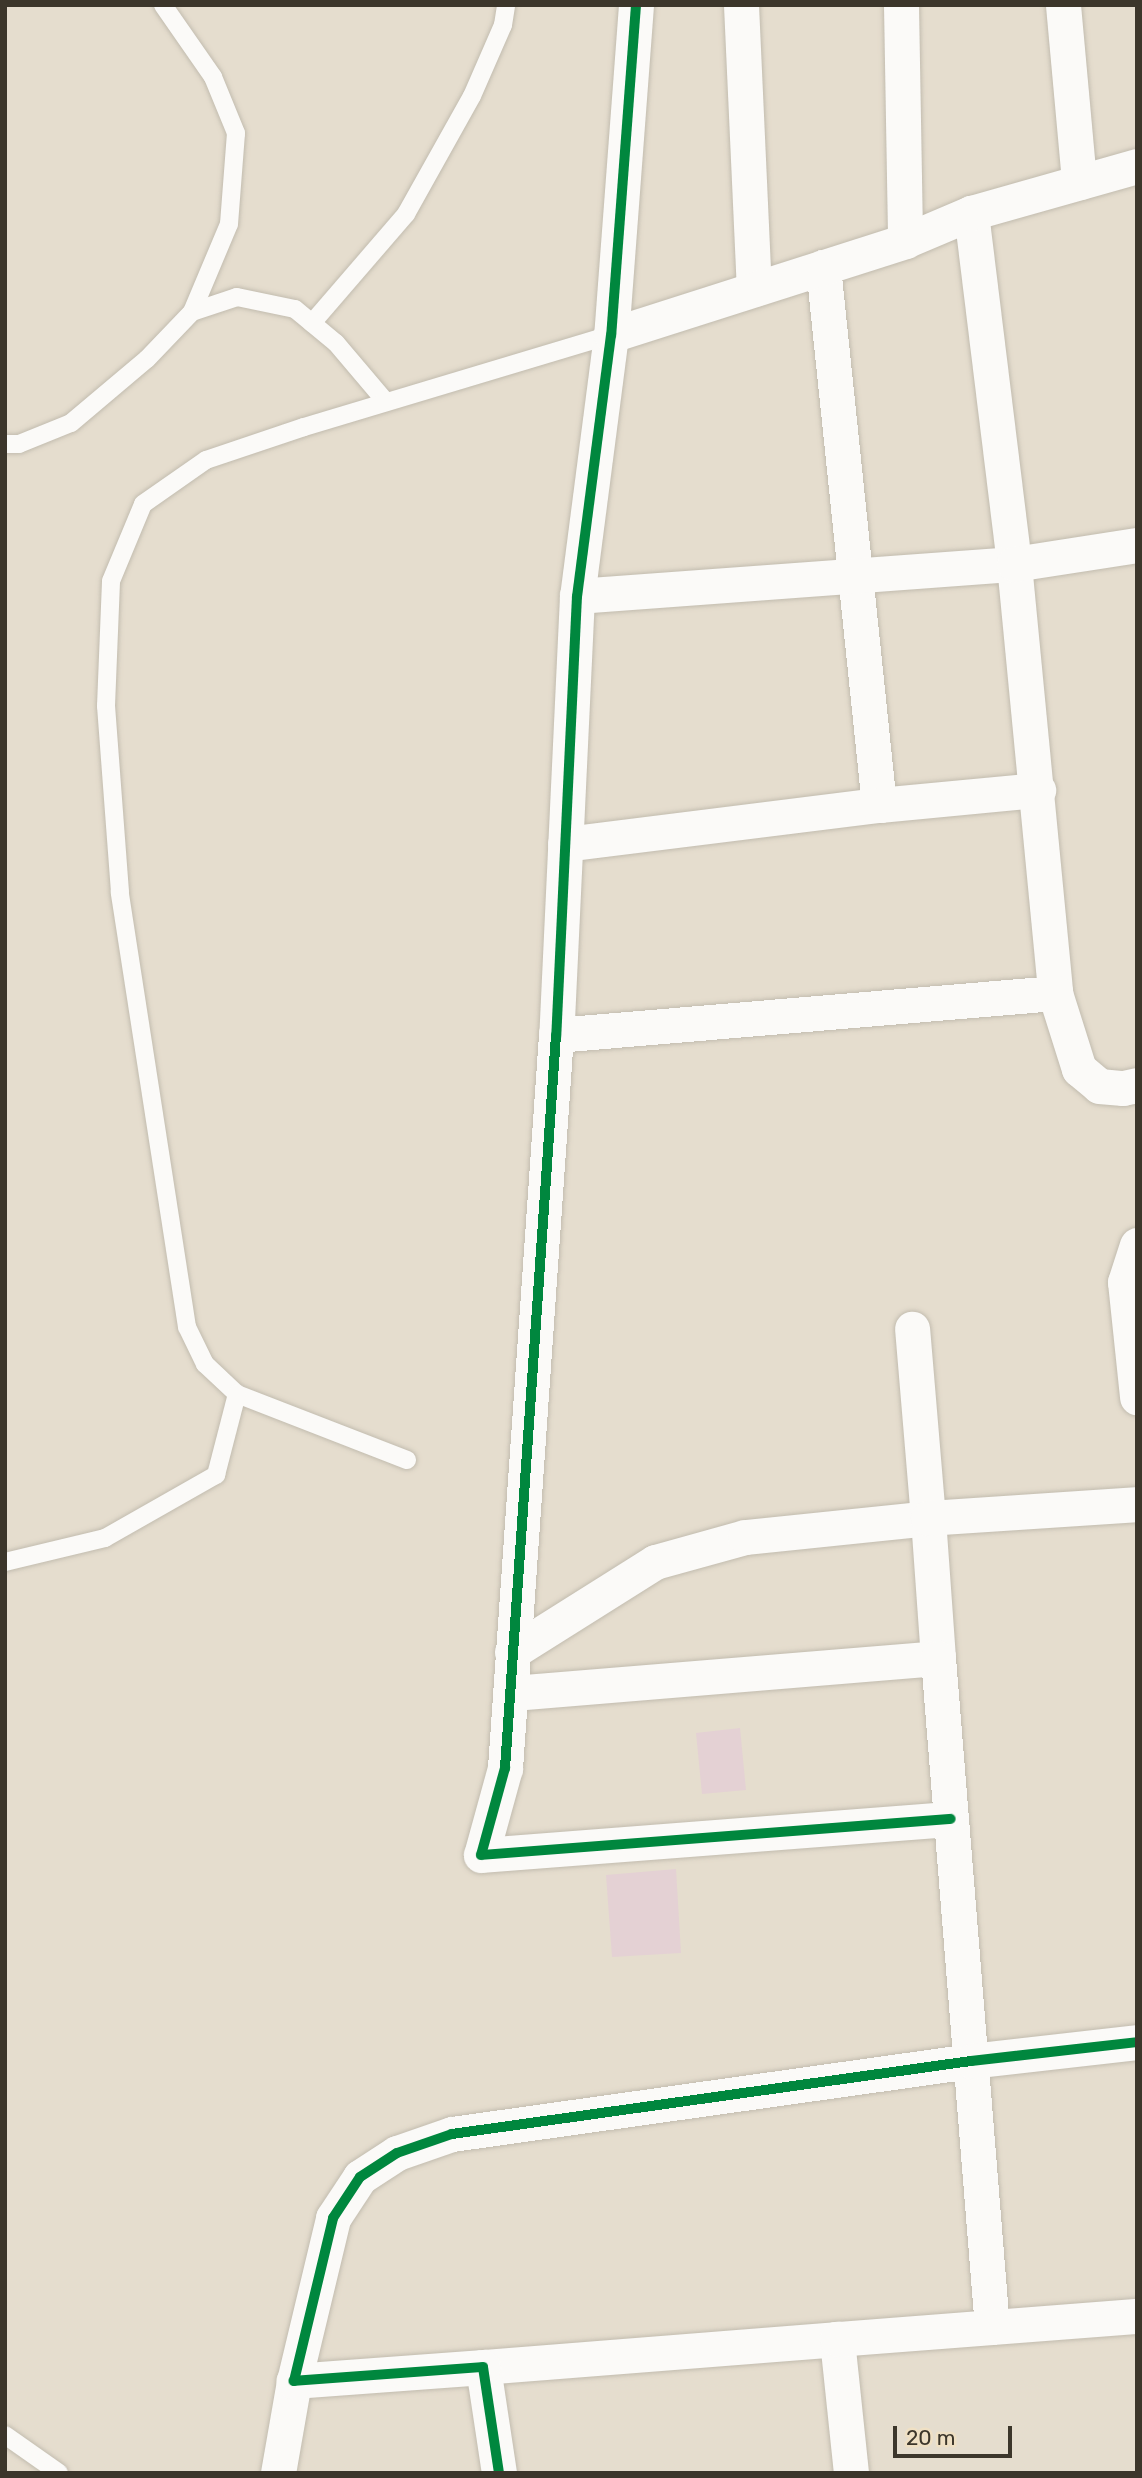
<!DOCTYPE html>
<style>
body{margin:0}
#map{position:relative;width:1142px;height:2478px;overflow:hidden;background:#e5ddce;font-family:Rubik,sans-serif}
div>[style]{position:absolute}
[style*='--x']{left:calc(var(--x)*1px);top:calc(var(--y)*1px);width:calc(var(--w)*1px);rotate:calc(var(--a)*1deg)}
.building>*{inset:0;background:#e4d1d4}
.roads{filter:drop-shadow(0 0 2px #c2bcaf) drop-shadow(0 0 2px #c2bcaf)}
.service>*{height:18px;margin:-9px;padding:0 9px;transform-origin:9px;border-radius:9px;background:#fbfaf8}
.minor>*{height:35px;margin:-17.5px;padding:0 17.5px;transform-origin:17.5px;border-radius:17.5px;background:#fbfaf8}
.cycleway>*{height:10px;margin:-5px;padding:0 5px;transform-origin:5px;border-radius:5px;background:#00873e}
span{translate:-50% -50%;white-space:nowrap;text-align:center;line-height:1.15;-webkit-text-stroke:5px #efe0c4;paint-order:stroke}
.frame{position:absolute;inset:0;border:7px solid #3c362b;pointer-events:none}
.scale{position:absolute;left:893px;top:2426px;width:119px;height:32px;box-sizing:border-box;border:4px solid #3c362b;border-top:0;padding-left:9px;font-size:21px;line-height:24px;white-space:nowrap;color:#3c362b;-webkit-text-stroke:5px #efe0c4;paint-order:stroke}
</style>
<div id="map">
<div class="building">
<div style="clip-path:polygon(740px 1728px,746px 1790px,702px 1794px,696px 1733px)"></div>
<div style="clip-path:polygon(676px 1869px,681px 1953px,612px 1957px,606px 1875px)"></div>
</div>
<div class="roads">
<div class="service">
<div style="--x:163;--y:5;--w:88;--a:55.2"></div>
<div style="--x:213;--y:77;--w:61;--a:67.7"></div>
<div style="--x:236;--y:133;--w:91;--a:94.4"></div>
<div style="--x:229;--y:224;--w:95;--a:112.8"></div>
<div style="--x:312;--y:323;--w:144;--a:-49.2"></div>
<div style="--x:406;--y:214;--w:135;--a:-60.8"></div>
<div style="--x:472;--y:96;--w:77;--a:-66.4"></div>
<div style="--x:503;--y:25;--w:20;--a:-81"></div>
<div style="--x:5;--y:444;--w:14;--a:0"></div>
<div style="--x:19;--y:444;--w:56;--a:-22"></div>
<div style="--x:71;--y:423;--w:99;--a:-40.1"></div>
<div style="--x:147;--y:359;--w:65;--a:-46.2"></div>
<div style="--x:192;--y:312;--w:47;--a:-18.4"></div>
<div style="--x:237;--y:297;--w:59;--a:11.7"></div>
<div style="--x:295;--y:309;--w:53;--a:39.7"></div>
<div style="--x:336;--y:343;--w:77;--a:49.7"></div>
<div style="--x:407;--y:1460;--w:182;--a:-158.8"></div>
<div style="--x:237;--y:1394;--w:44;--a:-136.8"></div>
<div style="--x:205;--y:1364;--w:41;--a:-115.9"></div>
<div style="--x:187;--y:1327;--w:440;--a:-98.8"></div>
<div style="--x:120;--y:892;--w:187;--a:-94.3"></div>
<div style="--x:106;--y:706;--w:125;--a:-87.7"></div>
<div style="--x:111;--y:581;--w:83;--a:-67.4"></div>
<div style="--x:143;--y:504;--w:77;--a:-34.9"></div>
<div style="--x:206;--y:460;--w:103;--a:-18.6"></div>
<div style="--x:304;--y:427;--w:320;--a:-16.7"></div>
<div style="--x:5;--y:1562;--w:103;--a:-13.5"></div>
<div style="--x:105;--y:1538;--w:128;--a:-29.6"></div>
<div style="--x:216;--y:1475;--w:84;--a:-75.5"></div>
<div style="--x:5;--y:2435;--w:66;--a:35.1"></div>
</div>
<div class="minor">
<div style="--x:636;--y:5;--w:331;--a:94.3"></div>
<div style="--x:611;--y:335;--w:263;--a:97.4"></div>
<div style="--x:577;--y:596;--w:440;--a:92.7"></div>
<div style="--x:556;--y:1035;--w:735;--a:93.98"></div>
<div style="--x:505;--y:1768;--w:90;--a:105.4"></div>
<div style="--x:481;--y:1855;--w:471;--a:-4.4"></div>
<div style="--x:741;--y:5;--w:284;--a:87.4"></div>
<div style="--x:901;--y:5;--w:236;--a:89"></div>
<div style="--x:1063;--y:5;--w:178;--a:84.8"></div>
<div style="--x:971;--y:213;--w:354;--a:83"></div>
<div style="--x:1014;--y:564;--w:431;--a:84.5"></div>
<div style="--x:823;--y:267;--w:541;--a:84.06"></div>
<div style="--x:611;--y:335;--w:309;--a:-17.7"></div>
<div style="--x:905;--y:241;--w:72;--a:-23"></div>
<div style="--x:971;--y:213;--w:173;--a:-15.8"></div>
<div style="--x:577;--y:596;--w:438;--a:-4.2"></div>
<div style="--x:1014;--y:564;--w:124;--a:-8.8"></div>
<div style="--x:565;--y:844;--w:316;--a:-7.1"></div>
<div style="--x:879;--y:805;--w:160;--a:-5.4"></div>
<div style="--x:556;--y:1035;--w:501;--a:-4.81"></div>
<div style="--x:1055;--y:993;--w:80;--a:72.5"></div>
<div style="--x:1079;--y:1069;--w:26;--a:40"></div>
<div style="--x:1099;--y:1086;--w:24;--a:5"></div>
<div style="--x:1123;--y:1088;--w:14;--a:-12"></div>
<div style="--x:1137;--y:1245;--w:39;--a:108"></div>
<div style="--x:1125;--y:1282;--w:116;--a:84"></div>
<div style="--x:512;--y:1652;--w:169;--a:-32.2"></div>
<div style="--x:655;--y:1562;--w:93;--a:-15.5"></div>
<div style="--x:745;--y:1537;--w:184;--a:-5.9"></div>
<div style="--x:928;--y:1518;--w:190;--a:-94.8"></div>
<div style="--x:938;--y:1658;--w:140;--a:-94.1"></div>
<div style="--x:928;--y:1518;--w:209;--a:-3.8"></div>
<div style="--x:512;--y:1693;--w:427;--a:-4.7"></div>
<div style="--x:938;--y:1658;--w:671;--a:85.39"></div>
<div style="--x:483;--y:2367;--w:355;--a:-4.5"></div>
<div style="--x:278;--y:2473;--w:93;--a:-80.1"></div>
<div style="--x:499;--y:2473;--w:107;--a:-98.6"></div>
<div style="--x:483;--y:2367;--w:190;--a:175.8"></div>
<div style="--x:294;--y:2381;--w:168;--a:-76.5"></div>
<div style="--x:333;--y:2218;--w:49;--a:-56.6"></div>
<div style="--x:360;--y:2177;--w:44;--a:-33"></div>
<div style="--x:397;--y:2153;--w:58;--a:-19.1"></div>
<div style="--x:452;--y:2134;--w:524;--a:-8.01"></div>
<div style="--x:971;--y:2061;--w:167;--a:-6.5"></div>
<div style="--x:851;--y:2473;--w:135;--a:-96"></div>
<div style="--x:837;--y:2339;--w:301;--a:-4.4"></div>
</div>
</div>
<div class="cycleway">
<div style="--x:636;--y:5;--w:331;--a:94.3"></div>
<div style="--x:611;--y:335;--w:263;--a:97.4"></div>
<div style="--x:577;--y:596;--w:440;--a:92.7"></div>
<div style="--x:556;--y:1035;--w:735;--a:93.98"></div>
<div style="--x:505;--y:1768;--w:90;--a:105.4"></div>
<div style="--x:481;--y:1855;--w:471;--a:-4.4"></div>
<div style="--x:499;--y:2473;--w:107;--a:-98.6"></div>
<div style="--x:483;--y:2367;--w:190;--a:175.8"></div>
<div style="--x:294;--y:2381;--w:168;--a:-76.5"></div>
<div style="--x:333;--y:2218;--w:49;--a:-56.6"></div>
<div style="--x:360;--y:2177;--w:44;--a:-33"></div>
<div style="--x:397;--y:2153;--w:58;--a:-19.1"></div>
<div style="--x:452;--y:2134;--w:524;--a:-8.01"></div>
<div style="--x:971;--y:2061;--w:167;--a:-6.5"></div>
</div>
<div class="frame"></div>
<div class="scale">20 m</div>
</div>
